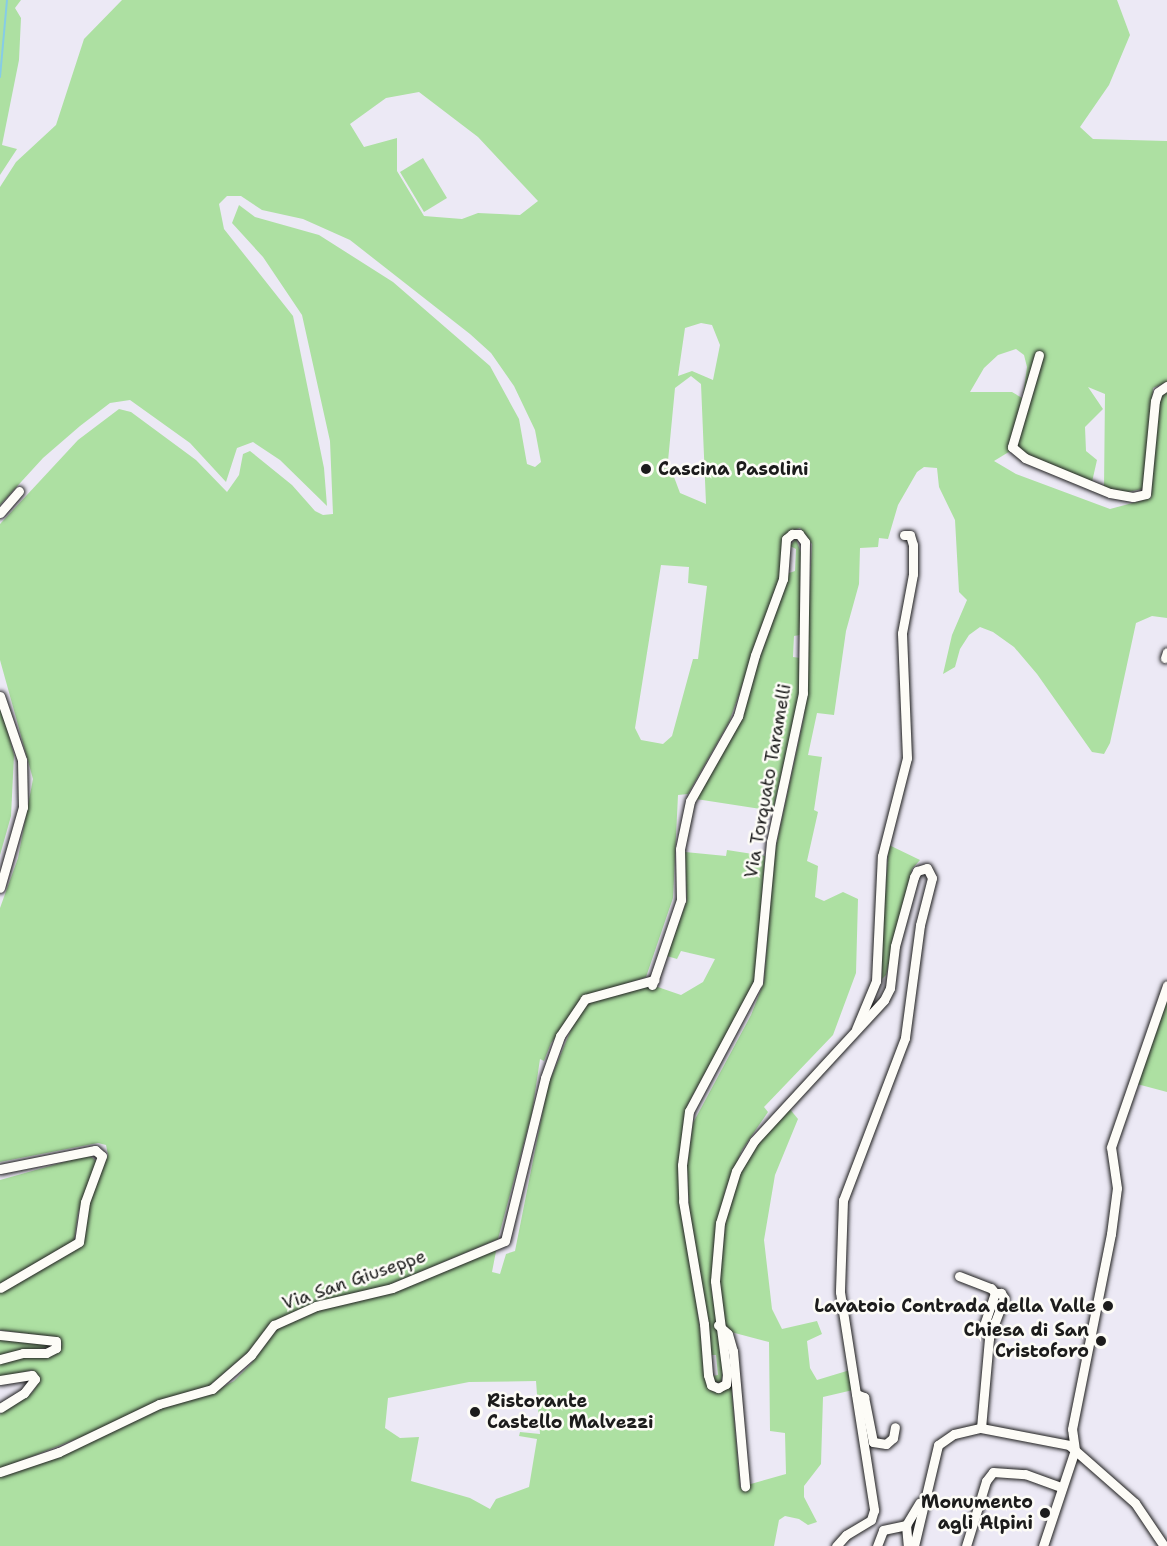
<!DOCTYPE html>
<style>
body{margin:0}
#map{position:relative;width:1167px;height:1546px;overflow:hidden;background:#ece9f5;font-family:"Shantell Sans",sans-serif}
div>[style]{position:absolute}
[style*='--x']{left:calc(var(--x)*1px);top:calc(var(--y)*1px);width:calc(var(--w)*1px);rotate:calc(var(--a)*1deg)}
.green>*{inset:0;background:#ade0a2}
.stream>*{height:2px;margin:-1px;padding:0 1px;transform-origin:1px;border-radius:1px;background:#86cce7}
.roads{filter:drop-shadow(0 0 2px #1c1c1c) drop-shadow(0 0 2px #1c1c1c)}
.minor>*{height:9px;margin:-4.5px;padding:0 4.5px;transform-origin:4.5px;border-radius:4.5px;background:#fdfcf7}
.dots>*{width:16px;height:16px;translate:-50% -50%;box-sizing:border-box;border:3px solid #fdfcf7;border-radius:50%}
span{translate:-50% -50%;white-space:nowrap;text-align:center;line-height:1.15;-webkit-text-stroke:5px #fdfcf7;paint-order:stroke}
.poi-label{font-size:18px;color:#1c1c1c;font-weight:700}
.left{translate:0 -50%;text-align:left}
.right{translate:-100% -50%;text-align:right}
.street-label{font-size:18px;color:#1c1c1c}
</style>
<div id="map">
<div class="green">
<div style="clip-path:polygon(0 0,21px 0,15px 8px,21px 18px,19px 60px,2px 145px,17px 149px,0 175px)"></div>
<div style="clip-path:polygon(evenodd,122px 0,1117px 0,1130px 35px,1109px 85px,1080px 127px,1093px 139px,1167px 141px,1167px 382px,1153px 388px,1147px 488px,1123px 493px,1104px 487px,1105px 394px,1088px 387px,1103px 409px,1085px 427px,1086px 451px,1097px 460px,1092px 482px,1032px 458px,1016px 447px,1027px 367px,1024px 355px,1016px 349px,998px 355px,984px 368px,970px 392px,1012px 392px,1022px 398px,1012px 450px,994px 461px,1016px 474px,1110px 509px,1151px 498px,1157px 418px,1160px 394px,1167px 389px,1167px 618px,1152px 616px,1136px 623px,1110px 743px,1104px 754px,1092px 752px,1037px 674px,1014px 647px,993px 632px,980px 627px,969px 635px,960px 649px,955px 667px,943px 674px,952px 635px,967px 600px,959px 592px,955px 520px,939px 487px,937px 468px,924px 467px,917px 472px,898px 505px,888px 539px,879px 538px,878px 547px,860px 548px,859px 584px,846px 631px,834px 715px,817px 713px,808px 755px,822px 757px,814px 810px,818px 812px,807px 861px,818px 866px,815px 897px,824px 901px,843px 892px,858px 899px,856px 973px,833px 1035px,764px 1107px,768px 1112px,742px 1150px,725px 1191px,711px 1286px,724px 1365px,721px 1383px,715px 1382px,712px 1376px,718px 1375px,716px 1355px,710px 1355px,690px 1220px,687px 1167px,693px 1123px,751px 1015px,764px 982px,774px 856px,804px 717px,812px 544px,800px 528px,790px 531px,779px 584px,729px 722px,688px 794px,678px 795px,673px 898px,646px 977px,588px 997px,551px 1043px,544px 1061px,540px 1059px,532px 1113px,498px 1239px,389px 1285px,273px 1323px,247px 1353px,208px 1387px,0 1469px,0 1415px,3px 1408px,32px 1393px,40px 1381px,32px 1370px,0 1378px,0 1362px,60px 1351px,62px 1344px,58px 1338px,0 1330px,0 1291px,82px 1245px,86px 1212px,108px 1155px,106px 1145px,98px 1143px,0 1162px,0 908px,18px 858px,33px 779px,0 660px,0 524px,78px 440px,119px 409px,131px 412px,196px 460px,227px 492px,239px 475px,243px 454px,250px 451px,292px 485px,315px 511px,323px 515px,333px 514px,330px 441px,302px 315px,263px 257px,232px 223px,239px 205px,255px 217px,319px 235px,393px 282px,490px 366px,519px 419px,527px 464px,535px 467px,541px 462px,535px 430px,514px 386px,491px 353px,470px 334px,350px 240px,303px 219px,262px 210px,241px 196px,227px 196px,219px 204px,224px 229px,293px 316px,324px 468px,327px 506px,280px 460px,253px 442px,237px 448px,226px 482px,190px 443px,130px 400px,110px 403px,80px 426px,43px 458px,0 505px,0 187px,16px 162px,56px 125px,84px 39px,122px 0,419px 92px,478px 137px,538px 201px,520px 215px,478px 213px,462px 219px,424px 216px,397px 171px,397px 138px,364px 147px,350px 124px,386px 98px,419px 92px,122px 0,701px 323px,712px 325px,720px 345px,713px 380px,692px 371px,678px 376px,685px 328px,701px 323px,122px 0,691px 376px,701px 384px,706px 504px,680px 493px,668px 461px,675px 388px,691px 376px,122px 0,661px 565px,689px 567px,688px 583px,707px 586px,698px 659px,693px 659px,672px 736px,663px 744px,641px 740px,635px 728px,661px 565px)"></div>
<div style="clip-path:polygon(423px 158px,447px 198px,424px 212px,400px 172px)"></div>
<div style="clip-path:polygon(796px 539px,801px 553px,800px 635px,794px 636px,793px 657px,800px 658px,800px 693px,773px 811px,696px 799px,735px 730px,789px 573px,795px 571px,796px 549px,790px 546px)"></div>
<div style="clip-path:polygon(0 702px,14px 755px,11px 816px,0 855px)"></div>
<div style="clip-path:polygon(889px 845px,920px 860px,912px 869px,886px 975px,882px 979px,881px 945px)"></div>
<div style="clip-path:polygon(evenodd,727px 850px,765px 856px,756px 980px,688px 1104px,679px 1169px,707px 1384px,710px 1390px,718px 1392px,731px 1381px,740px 1487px,786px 1474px,785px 1433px,770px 1431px,769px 1342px,731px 1332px,721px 1322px,719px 1276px,728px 1203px,742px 1163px,789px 1108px,798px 1119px,775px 1175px,764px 1240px,772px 1309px,782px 1329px,817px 1321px,822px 1334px,807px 1341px,810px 1368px,817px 1380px,850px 1370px,853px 1390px,823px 1397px,821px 1464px,804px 1486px,804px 1497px,817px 1522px,808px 1525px,799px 1519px,785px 1516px,779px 1520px,774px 1546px,0 1546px,0 1476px,136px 1417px,213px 1392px,234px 1381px,251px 1364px,277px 1329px,311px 1313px,497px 1246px,492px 1272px,500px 1274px,506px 1254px,515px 1251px,548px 1085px,575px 1020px,588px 1001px,649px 984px,681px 995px,703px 982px,715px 959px,681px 951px,677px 959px,667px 956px,687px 900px,685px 852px,726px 856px,727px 850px,536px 1381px,540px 1434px,520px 1432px,519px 1436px,537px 1439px,529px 1487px,496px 1499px,490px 1509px,470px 1498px,411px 1481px,419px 1437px,400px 1438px,385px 1428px,388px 1398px,469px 1382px,536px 1381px)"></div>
<div style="clip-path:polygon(1167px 998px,1167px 1092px,1137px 1084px)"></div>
<div style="clip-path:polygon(89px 1155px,97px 1162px,78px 1213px,74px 1242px,0 1286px,0 1180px)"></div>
<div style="clip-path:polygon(0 1338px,47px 1342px,49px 1347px,0 1356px)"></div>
</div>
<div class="stream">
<div style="--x:0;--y:77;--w:77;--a:-84.8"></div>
</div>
<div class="roads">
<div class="minor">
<div style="--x:1039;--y:355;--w:96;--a:106.4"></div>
<div style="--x:1012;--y:447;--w:17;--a:40"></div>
<div style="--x:1025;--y:458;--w:92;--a:22.4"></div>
<div style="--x:1110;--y:493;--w:23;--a:10"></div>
<div style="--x:1133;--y:497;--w:13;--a:-13"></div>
<div style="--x:1146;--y:494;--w:93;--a:-84.5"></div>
<div style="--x:1155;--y:401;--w:9;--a:-72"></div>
<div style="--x:1158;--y:392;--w:11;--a:-34"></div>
<div style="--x:0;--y:513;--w:29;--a:-49"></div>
<div style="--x:1165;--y:658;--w:6;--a:-72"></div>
<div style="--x:0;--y:696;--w:68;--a:71"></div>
<div style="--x:22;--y:760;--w:47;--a:88.8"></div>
<div style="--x:23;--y:807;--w:84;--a:105.9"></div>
<div style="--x:652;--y:985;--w:90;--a:-71.2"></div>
<div style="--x:681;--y:900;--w:51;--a:-91.1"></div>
<div style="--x:680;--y:849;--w:49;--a:-78.2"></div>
<div style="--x:690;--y:801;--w:98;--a:-60.5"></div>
<div style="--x:738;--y:716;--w:63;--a:-74.4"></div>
<div style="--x:755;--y:655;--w:81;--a:-69.8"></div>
<div style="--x:783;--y:579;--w:40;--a:-85.7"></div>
<div style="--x:786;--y:539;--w:8;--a:-40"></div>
<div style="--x:792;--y:534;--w:7;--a:0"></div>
<div style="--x:799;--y:534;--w:10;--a:53"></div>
<div style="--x:805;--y:542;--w:151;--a:90.8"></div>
<div style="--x:803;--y:693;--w:152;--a:102.1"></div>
<div style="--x:771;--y:842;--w:141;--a:95.3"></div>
<div style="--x:758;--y:982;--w:146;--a:118.1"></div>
<div style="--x:689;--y:1111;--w:54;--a:97.4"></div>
<div style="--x:682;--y:1165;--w:36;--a:88"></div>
<div style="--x:683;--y:1201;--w:125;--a:80.3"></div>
<div style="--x:704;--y:1324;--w:51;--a:85.5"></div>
<div style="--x:708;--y:1375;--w:10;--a:73"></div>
<div style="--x:711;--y:1385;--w:8;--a:23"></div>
<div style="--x:718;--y:1388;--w:9;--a:-27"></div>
<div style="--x:726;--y:1384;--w:9;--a:-84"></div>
<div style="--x:727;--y:1375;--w:95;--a:-97.3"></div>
<div style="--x:715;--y:1281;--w:58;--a:-85.1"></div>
<div style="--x:720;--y:1223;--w:54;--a:-72.9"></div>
<div style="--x:736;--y:1171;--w:35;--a:-59"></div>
<div style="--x:754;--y:1141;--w:192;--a:-47.3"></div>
<div style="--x:884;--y:1000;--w:13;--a:-63"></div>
<div style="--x:890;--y:988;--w:42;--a:-83.2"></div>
<div style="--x:895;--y:946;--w:72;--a:-74.6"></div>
<div style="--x:914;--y:877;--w:7;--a:-63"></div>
<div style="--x:917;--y:871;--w:10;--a:-17"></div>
<div style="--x:927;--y:868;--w:11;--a:63"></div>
<div style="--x:932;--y:878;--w:49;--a:104.3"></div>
<div style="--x:920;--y:925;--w:114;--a:97.6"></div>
<div style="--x:905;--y:1038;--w:173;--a:110.9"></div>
<div style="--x:843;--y:1200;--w:92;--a:91.9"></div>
<div style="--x:840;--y:1292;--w:221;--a:81.1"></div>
<div style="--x:874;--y:1510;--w:10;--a:107"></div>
<div style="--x:871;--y:1520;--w:29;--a:149"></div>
<div style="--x:846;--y:1535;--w:15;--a:132"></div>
<div style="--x:856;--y:1029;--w:52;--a:-67.4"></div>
<div style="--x:876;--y:981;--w:125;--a:-87.3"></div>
<div style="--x:882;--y:856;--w:101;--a:-75.7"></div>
<div style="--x:907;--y:758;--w:125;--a:-92.3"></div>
<div style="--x:902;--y:633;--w:60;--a:-79.4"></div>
<div style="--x:913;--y:574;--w:29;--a:-90"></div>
<div style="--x:913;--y:545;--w:10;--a:-107"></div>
<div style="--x:910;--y:535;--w:6;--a:180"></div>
<div style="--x:0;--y:1169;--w:97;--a:-11.3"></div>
<div style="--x:95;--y:1150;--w:9;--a:41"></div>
<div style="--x:102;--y:1156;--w:49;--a:110.3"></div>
<div style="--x:85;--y:1202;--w:40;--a:98.5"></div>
<div style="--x:79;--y:1242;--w:91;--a:149.8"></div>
<div style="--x:959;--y:1276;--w:34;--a:21"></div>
<div style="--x:991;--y:1288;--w:6;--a:51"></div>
<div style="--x:718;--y:1325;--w:13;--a:42"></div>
<div style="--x:728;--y:1334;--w:18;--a:74"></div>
<div style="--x:733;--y:1351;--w:136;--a:84.9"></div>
<div style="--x:0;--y:1335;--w:56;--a:6.1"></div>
<div style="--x:56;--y:1341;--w:7;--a:90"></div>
<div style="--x:56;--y:1348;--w:11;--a:153"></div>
<div style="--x:46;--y:1353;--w:23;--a:180"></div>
<div style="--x:23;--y:1353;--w:24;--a:165"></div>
<div style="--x:0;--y:1380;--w:32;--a:-9"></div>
<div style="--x:32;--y:1375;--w:5;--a:53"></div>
<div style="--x:35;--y:1379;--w:18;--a:128"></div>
<div style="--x:24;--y:1393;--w:28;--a:148"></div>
<div style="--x:856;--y:1394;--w:9;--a:21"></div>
<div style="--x:864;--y:1397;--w:46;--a:78.7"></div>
<div style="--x:873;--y:1442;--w:13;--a:9"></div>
<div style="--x:886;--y:1444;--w:9;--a:-41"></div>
<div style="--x:893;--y:1438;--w:11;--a:-80"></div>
<div style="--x:981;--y:1428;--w:90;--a:-84.9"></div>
<div style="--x:989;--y:1338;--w:43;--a:-69.4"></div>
<div style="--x:1004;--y:1298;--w:6;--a:-121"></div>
<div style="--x:1001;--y:1293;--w:6;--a:180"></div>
<div style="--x:995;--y:1293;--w:34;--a:109"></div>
<div style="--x:984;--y:1325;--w:14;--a:69"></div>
<div style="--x:0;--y:1472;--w:62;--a:-18.7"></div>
<div style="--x:59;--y:1452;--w:111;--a:-25.6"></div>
<div style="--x:159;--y:1404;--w:55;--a:-15.8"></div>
<div style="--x:212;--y:1389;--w:52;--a:-41.1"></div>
<div style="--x:251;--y:1355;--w:38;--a:-53"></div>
<div style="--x:274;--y:1325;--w:46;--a:-24.3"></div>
<div style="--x:316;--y:1306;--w:78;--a:-13.3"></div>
<div style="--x:392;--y:1288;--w:122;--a:-22.6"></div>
<div style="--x:505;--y:1241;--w:168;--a:-76.2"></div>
<div style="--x:545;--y:1078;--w:45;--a:-70.3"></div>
<div style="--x:560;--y:1036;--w:45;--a:-56"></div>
<div style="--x:585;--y:999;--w:72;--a:-15.4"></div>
<div style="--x:906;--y:1525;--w:21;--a:85"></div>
<div style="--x:877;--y:1546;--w:17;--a:-69"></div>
<div style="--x:883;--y:1530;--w:24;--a:-12"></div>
<div style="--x:906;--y:1525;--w:26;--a:-59"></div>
<div style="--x:914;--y:1546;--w:104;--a:-76.6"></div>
<div style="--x:938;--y:1445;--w:19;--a:-35"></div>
<div style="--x:954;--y:1434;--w:28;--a:-13"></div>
<div style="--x:981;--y:1428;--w:90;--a:10.9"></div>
<div style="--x:1069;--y:1445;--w:88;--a:41.3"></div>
<div style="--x:1135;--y:1503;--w:52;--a:56"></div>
<div style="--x:966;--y:1546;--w:68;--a:-72.9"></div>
<div style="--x:986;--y:1481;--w:11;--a:-52"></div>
<div style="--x:993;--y:1472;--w:32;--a:4"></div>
<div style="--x:1025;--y:1474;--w:38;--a:20"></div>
<div style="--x:1043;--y:1546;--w:101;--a:-71.6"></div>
<div style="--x:1075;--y:1450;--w:21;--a:-98"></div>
<div style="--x:1072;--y:1429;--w:199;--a:-78.7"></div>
<div style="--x:1111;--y:1234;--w:46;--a:-82.6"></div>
<div style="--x:1117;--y:1188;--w:41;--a:-98.3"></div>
<div style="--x:1111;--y:1147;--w:171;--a:-70.9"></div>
</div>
</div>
<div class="dots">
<div style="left:646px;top:469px;background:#1c1c1c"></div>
<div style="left:1108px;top:1306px;background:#1c1c1c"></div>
<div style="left:1101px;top:1341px;background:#1c1c1c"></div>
<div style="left:475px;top:1412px;background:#1c1c1c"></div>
<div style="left:1045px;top:1513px;background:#1c1c1c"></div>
</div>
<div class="poi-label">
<span class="left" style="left:658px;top:469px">Cascina Pasolini</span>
<span class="right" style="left:1096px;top:1306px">Lavatoio Contrada della Valle</span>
<span class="right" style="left:1089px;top:1341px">Chiesa di San<br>Cristoforo</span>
<span class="left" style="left:487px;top:1412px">Ristorante<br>Castello Malvezzi</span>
<span class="right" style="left:1033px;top:1513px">Monumento<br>agli Alpini</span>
</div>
<div class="street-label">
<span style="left:768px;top:781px;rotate:-80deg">Via Torquato Taramelli</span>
<span style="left:354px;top:1280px;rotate:-19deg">Via San Giuseppe</span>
</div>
</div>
